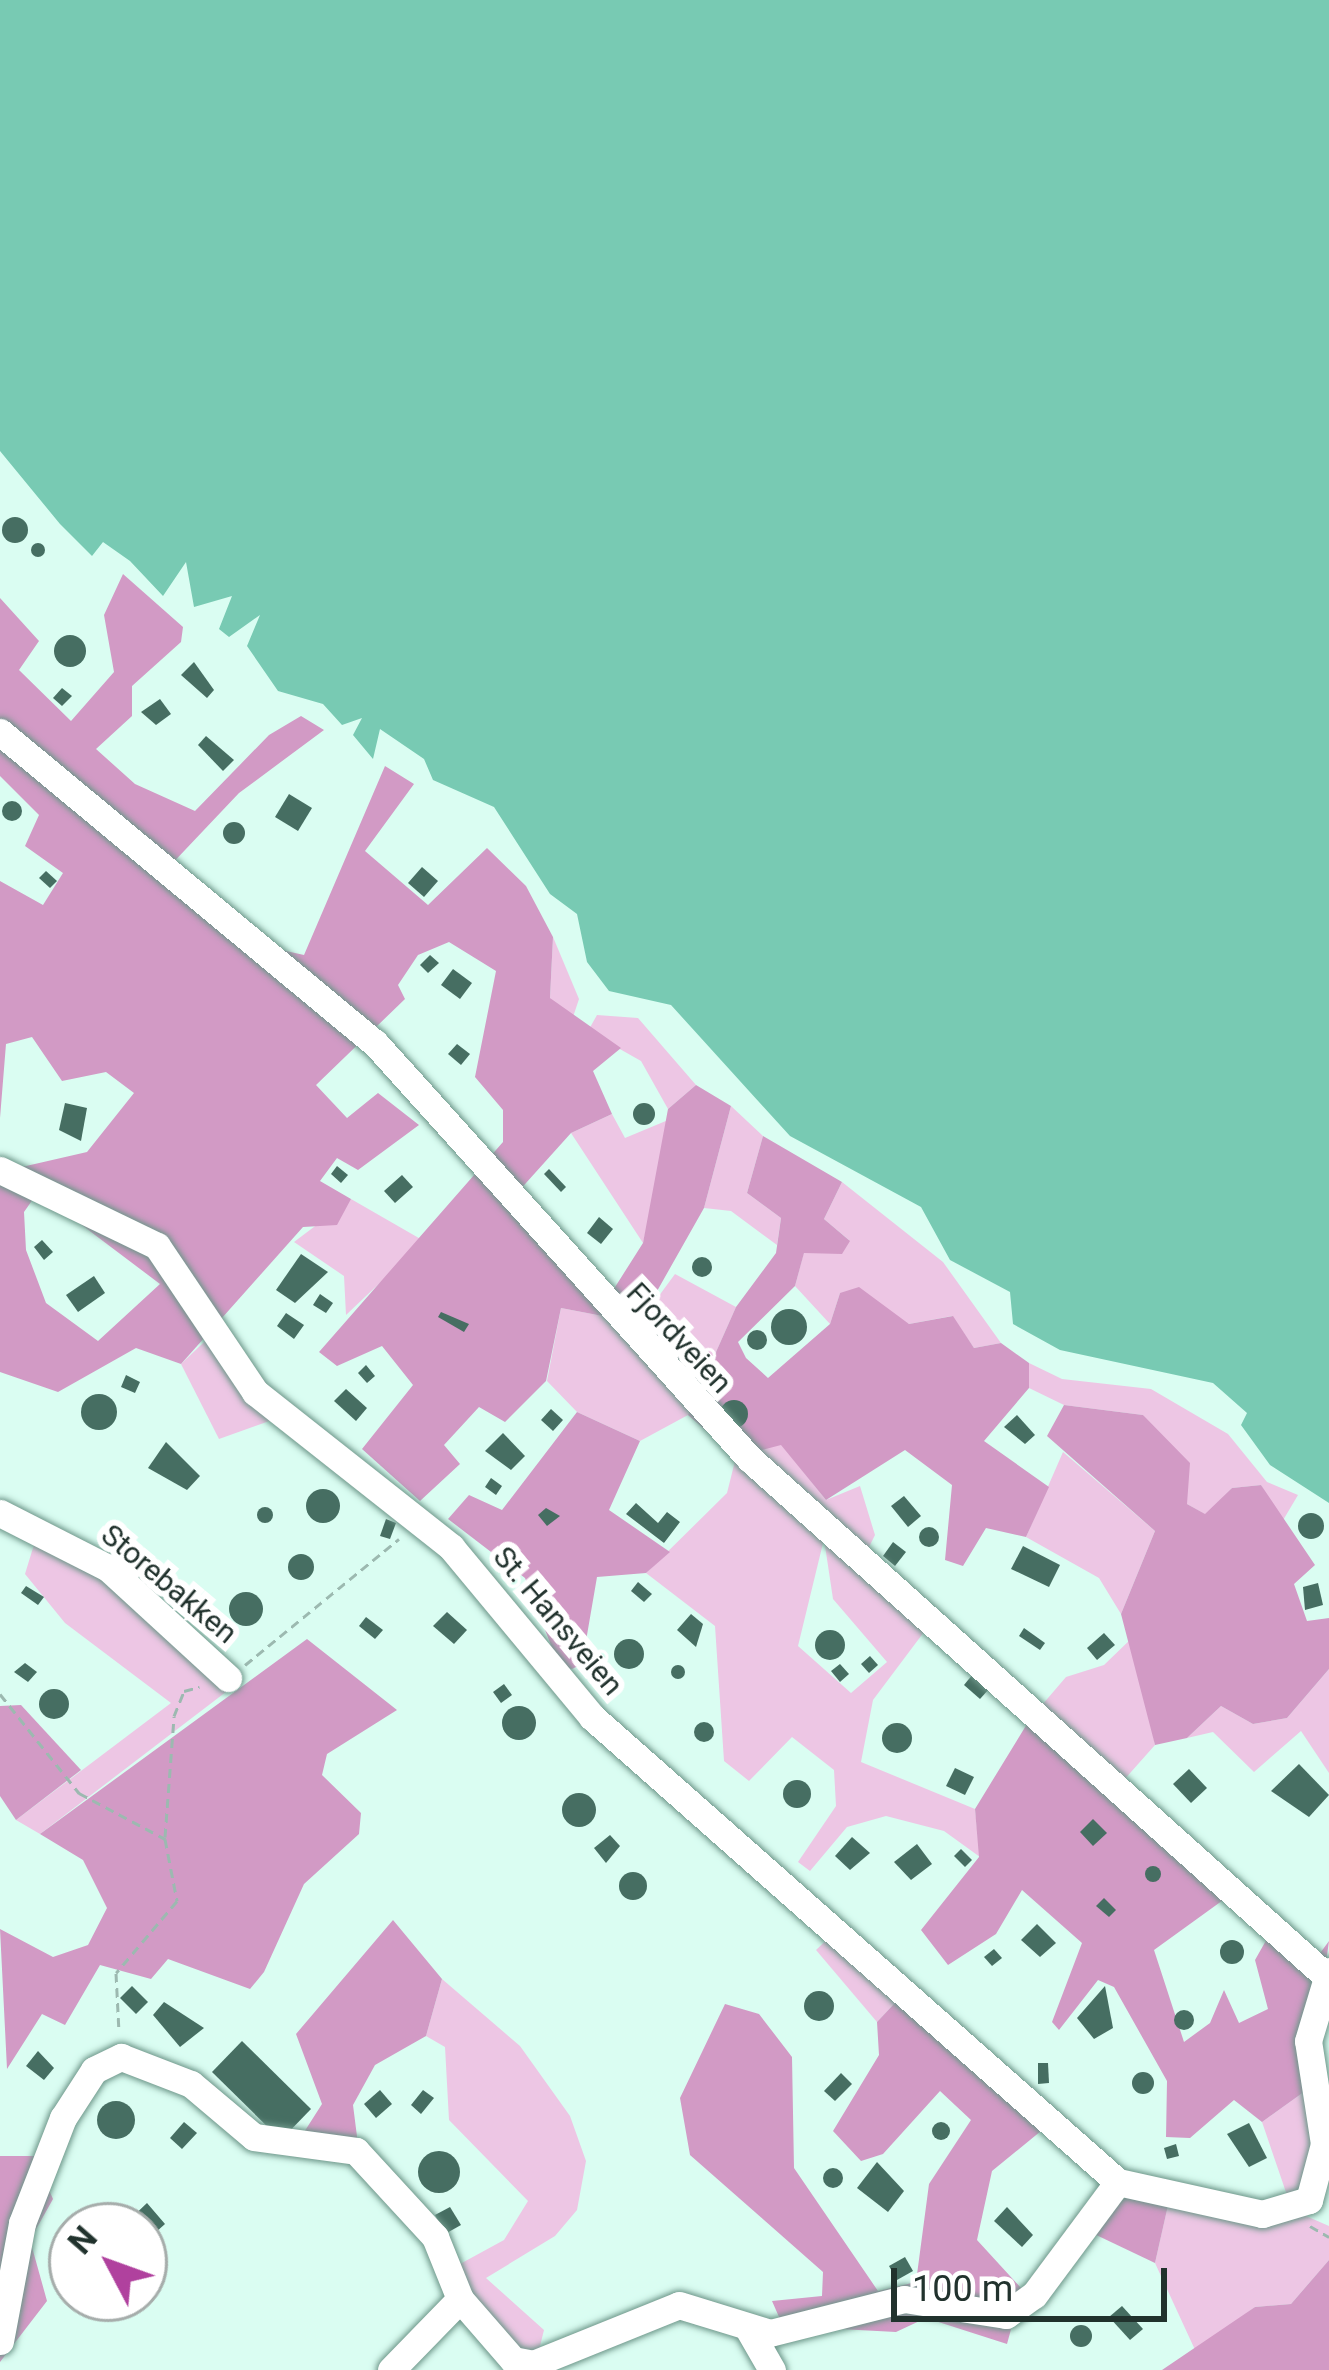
<!DOCTYPE html>
<style>
body{margin:0}
#map{position:relative;width:1329px;height:2370px;overflow:hidden;background:#dafdf2;font-family:Roboto,sans-serif}
div>[style]{position:absolute}
[style*='--x']{left:calc(var(--x)*1px);top:calc(var(--y)*1px);width:calc(var(--w)*1px);rotate:calc(var(--a)*1deg)}
.green>*{inset:0;background:#edc6e4}
.forest>*{inset:0;background:#d29ac5}
.water>*{inset:0;background:#78cab3}
.building>*{inset:0;background:#466e62}
.round{border-radius:50%}
.path>*{height:3px;margin-top:-1.5px;transform-origin:0;background:repeating-linear-gradient(90deg,#9cb9b0 0 9px,transparent 0 15px)}
.roads{filter:drop-shadow(0 0 3px #6d9689) drop-shadow(0 0 3px #6d9689)}
.minor>*{height:27px;margin:-13.5px;padding:0 13.5px;transform-origin:13.5px;border-radius:13.5px;background:#fff}
span{translate:-50% -50%;white-space:nowrap;text-align:center;line-height:1.15;-webkit-text-stroke:12px #fff;paint-order:stroke}
.street-label{font-size:30px;color:#21322d}
.north{position:absolute;left:48px;top:2202px;width:120px;height:120px;box-sizing:border-box;background:#fff;border:3px solid #a6adab;border-radius:50%;rotate:311deg;font-size:33px;font-weight:700;line-height:48px;text-align:center;color:#21322d}
.north::after{content:'';display:block;margin:auto;width:42px;height:54px;background:#b0419e;clip-path:polygon(50% 0,100% 100%,50% 72%,0 100%)}
.scale{position:absolute;left:891px;top:2268px;width:276px;height:54px;box-sizing:border-box;border:6px solid #21322d;border-top:0;padding-left:15px;font-size:36px;line-height:42px;white-space:nowrap;color:#21322d;-webkit-text-stroke:9px #fff;paint-order:stroke}
</style>
<div id="map">
<div class="green">
<div style="clip-path:polygon(553px 937px,579px 999px,571px 1023px,550px 998px)"></div>
<div style="clip-path:polygon(597px 1015px,638px 1018px,696px 1085px,668px 1109px,641px 1061px,588px 1031px)"></div>
<div style="clip-path:polygon(731px 1106px,763px 1136px,747px 1193px,781px 1218px,777px 1245px,731px 1211px,704px 1208px)"></div>
<div style="clip-path:polygon(612px 1114px,625px 1138px,673px 1118px,643px 1243px,571px 1133px)"></div>
<div style="clip-path:polygon(842px 1182px,943px 1262px,1001px 1343px,974px 1348px,952px 1316px,909px 1324px,840px 1293px,830px 1324px,795px 1286px,804px 1252px,849px 1240px,824px 1219px)"></div>
<div style="clip-path:polygon(351px 1199px,424px 1241px,346px 1315px,344px 1276px,294px 1242px)"></div>
<div style="clip-path:polygon(675px 1274px,736px 1307px,688px 1415px,640px 1441px,577px 1412px,547px 1381px,561px 1308px,639px 1323px)"></div>
<div style="clip-path:polygon(221px 1326px,274px 1393px,272px 1420px,219px 1439px,181px 1364px)"></div>
<div style="clip-path:polygon(1029px 1363px,1062px 1379px,1151px 1389px,1228px 1434px,1267px 1482px,1298px 1495px,1282px 1522px,1261px 1485px,1232px 1488px,1206px 1515px,1187px 1504px,1143px 1415px,1064px 1405px,1029px 1388px)"></div>
<div style="clip-path:polygon(evenodd,781px 1444px,826px 1500px,860px 1486px,875px 1535px,860px 1565px,927px 1628px,873px 1700px,861px 1762px,975px 1809px,980px 1857px,944px 1831px,886px 1816px,847px 1827px,810px 1871px,798px 1862px,836px 1806px,834px 1770px,792px 1737px,749px 1781px,724px 1761px,715px 1626px,646px 1573px,727px 1493px,736px 1457px,781px 1444px,824px 1539px,833px 1599px,887px 1662px,851px 1693px,798px 1646px,824px 1539px)"></div>
<div style="clip-path:polygon(1063px 1452px,1155px 1531px,1121px 1614px,1099px 1578px,1026px 1537px)"></div>
<div style="clip-path:polygon(36px 1538px,105px 1573px,239px 1682px,40px 1834px,16px 1820px,171px 1703px,65px 1623px,25px 1574px)"></div>
<div style="clip-path:polygon(1134px 1636px,1155px 1745px,1123px 1781px,1030px 1719px,1066px 1677px,1104px 1665px)"></div>
<div style="clip-path:polygon(1329px 1669px,1329px 1773px,1301px 1731px,1254px 1772px,1213px 1732px,1187px 1738px,1221px 1706px,1253px 1724px,1287px 1718px)"></div>
<div style="clip-path:polygon(838px 1929px,907px 1990px,877px 2022px,816px 1950px)"></div>
<div style="clip-path:polygon(442px 1979px,520px 2046px,570px 2116px,586px 2161px,577px 2210px,555px 2236px,486px 2278px,544px 2330px,537px 2358px,505px 2355px,449px 2295px,460px 2264px,504px 2240px,528px 2201px,449px 2120px,445px 2047px,426px 2036px)"></div>
<div style="clip-path:polygon(1308px 2089px,1315px 2177px,1306px 2216px,1329px 2226px,1329px 2260px,1291px 2304px,1255px 2307px,1196px 2352px,1155px 2263px,1169px 2201px,1289px 2201px,1262px 2122px)"></div>
</div>
<div class="forest">
<div style="clip-path:polygon(evenodd,123px 574px,183px 627px,181px 642px,132px 686px,132px 716px,96px 749px,135px 784px,195px 811px,269px 735px,301px 716px,324px 730px,239px 793px,167px 869px,268px 947px,304px 955px,385px 766px,414px 784px,365px 851px,428px 905px,487px 848px,526px 886px,553px 937px,550px 998px,621px 1048px,593px 1071px,612px 1114px,571px 1133px,517px 1193px,610px 1295px,643px 1243px,668px 1109px,696px 1085px,731px 1106px,704px 1208px,639px 1323px,561px 1308px,546px 1381px,505px 1422px,479px 1407px,444px 1445px,460px 1464px,420px 1501px,362px 1449px,413px 1385px,382px 1346px,337px 1366px,319px 1352px,503px 1142px,503px 1110px,475px 1077px,496px 971px,449px 942px,418px 955px,398px 985px,405px 999px,316px 1085px,347px 1118px,378px 1093px,419px 1125px,358px 1170px,337px 1158px,320px 1181px,351px 1199px,337px 1225px,303px 1227px,181px 1364px,136px 1348px,58px 1392px,0 1372px,0 1172px,87px 1152px,134px 1093px,106px 1072px,62px 1081px,32px 1037px,6px 1044px,0 1118px,0 881px,43px 905px,63px 873px,25px 846px,39px 815px,0 776px,0 598px,39px 641px,19px 670px,71px 721px,114px 672px,104px 615px,123px 574px,38px 1192px,160px 1284px,98px 1341px,46px 1303px,26px 1250px,24px 1212px,38px 1192px)"></div>
<div style="clip-path:polygon(763px 1136px,842px 1182px,824px 1219px,850px 1241px,842px 1254px,804px 1253px,795px 1286px,738px 1342px,746px 1358px,768px 1378px,830px 1324px,840px 1293px,859px 1287px,909px 1324px,953px 1316px,974px 1348px,1001px 1343px,1029px 1363px,1029px 1388px,984px 1441px,1049px 1487px,1026px 1537px,986px 1528px,963px 1566px,945px 1560px,952px 1485px,905px 1450px,826px 1500px,781px 1445px,736px 1457px,688px 1415px,736px 1307px,776px 1253px,781px 1218px,747px 1193px)"></div>
<div style="clip-path:polygon(1064px 1405px,1143px 1415px,1190px 1463px,1187px 1504px,1205px 1514px,1232px 1488px,1261px 1485px,1315px 1565px,1294px 1584px,1307px 1621px,1329px 1618px,1329px 1669px,1287px 1718px,1253px 1724px,1221px 1706px,1187px 1738px,1155px 1745px,1121px 1614px,1155px 1531px,1047px 1436px)"></div>
<div style="clip-path:polygon(577px 1412px,640px 1441px,609px 1510px,670px 1552px,646px 1573px,597px 1577px,582px 1664px,572px 1669px,559px 1666px,525px 1578px,448px 1519px,469px 1495px,502px 1510px)"></div>
<div style="clip-path:polygon(307px 1639px,397px 1710px,327px 1754px,322px 1775px,361px 1813px,359px 1834px,304px 1884px,264px 1972px,250px 1989px,168px 1959px,151px 1979px,100px 1965px,65px 2025px,42px 2014px,7px 2069px,0 1929px,53px 1957px,88px 1945px,107px 1908px,83px 1860px,40px 1834px)"></div>
<div style="clip-path:polygon(21px 1705px,81px 1770px,16px 1820px,0 1796px,0 1706px)"></div>
<div style="clip-path:polygon(1030px 1719px,1237px 1890px,1154px 1950px,1184px 2042px,1210px 2023px,1224px 1990px,1239px 2023px,1268px 2009px,1255px 1960px,1268px 1937px,1318px 1956px,1329px 1941px,1308px 2089px,1262px 2122px,1234px 2100px,1190px 2138px,1166px 2137px,1167px 2081px,1114px 1987px,1098px 1980px,1059px 2030px,1052px 2022px,1082px 1943px,1022px 1890px,996px 1934px,948px 1965px,921px 1930px,979px 1857px,975px 1809px)"></div>
<div style="clip-path:polygon(393px 1920px,442px 1979px,426px 2036px,375px 2065px,353px 2105px,360px 2160px,292px 2151px,322px 2104px,296px 2034px)"></div>
<div style="clip-path:polygon(907px 1990px,1041px 2131px,992px 2171px,977px 2240px,1022px 2289px,1007px 2344px,926px 2318px,896px 2332px,783px 2326px,772px 2301px,822px 2296px,823px 2272px,690px 2155px,680px 2098px,725px 2004px,759px 2014px,792px 2057px,794px 2168px,878px 2291px,916px 2282px,929px 2184px,971px 2120px,940px 2091px,883px 2154px,861px 2161px,833px 2131px,879px 2055px,877px 2022px)"></div>
<div style="clip-path:polygon(0 2156px,34px 2156px,53px 2199px,30px 2240px,47px 2301px,0 2362px)"></div>
<div style="clip-path:polygon(1118px 2196px,1169px 2201px,1155px 2263px,1092px 2233px)"></div>
<div style="clip-path:polygon(1329px 2260px,1329px 2370px,1162px 2370px,1255px 2307px,1291px 2304px)"></div>
</div>
<div class="water">
<div style="clip-path:polygon(0 0,1329px 0,1329px 1503px,1270px 1465px,1241px 1425px,1247px 1413px,1213px 1383px,1060px 1350px,1013px 1324px,1010px 1292px,950px 1260px,921px 1207px,790px 1136px,671px 1005px,609px 991px,587px 962px,577px 914px,550px 894px,494px 807px,433px 780px,424px 759px,380px 729px,373px 759px,353px 735px,362px 718px,342px 725px,323px 704px,278px 691px,247px 646px,260px 615px,229px 637px,219px 629px,232px 596px,194px 607px,186px 562px,163px 596px,130px 561px,103px 542px,92px 556px,60px 524px,0 451px)"></div>
</div>
<div class="building">
<div class="round" style="left:2px;top:517px;width:26px;height:26px"></div>
<div class="round" style="left:31px;top:543px;width:14px;height:14px"></div>
<div class="round" style="left:54px;top:635px;width:32px;height:32px"></div>
<div style="clip-path:polygon(194px 662px,214px 690px,207px 698px,181px 675px)"></div>
<div style="clip-path:polygon(62px 688px,72px 696px,62px 706px,53px 698px)"></div>
<div style="clip-path:polygon(160px 699px,171px 714px,156px 725px,141px 712px)"></div>
<div style="clip-path:polygon(206px 736px,234px 760px,223px 771px,198px 745px)"></div>
<div style="clip-path:polygon(289px 794px,312px 808px,298px 831px,275px 817px)"></div>
<div class="round" style="left:2px;top:801px;width:20px;height:20px"></div>
<div class="round" style="left:223px;top:822px;width:22px;height:22px"></div>
<div style="clip-path:polygon(422px 867px,438px 881px,424px 897px,408px 883px)"></div>
<div style="clip-path:polygon(46px 871px,57px 881px,50px 888px,39px 878px)"></div>
<div style="clip-path:polygon(430px 955px,439px 963px,428px 973px,420px 965px)"></div>
<div style="clip-path:polygon(453px 969px,472px 983px,460px 999px,441px 985px)"></div>
<div style="clip-path:polygon(457px 1044px,470px 1054px,461px 1065px,448px 1054px)"></div>
<div class="round" style="left:633px;top:1103px;width:22px;height:22px"></div>
<div style="clip-path:polygon(65px 1103px,87px 1108px,81px 1141px,59px 1130px)"></div>
<div style="clip-path:polygon(337px 1166px,348px 1175px,341px 1183px,331px 1174px)"></div>
<div style="clip-path:polygon(549px 1169px,566px 1187px,561px 1192px,544px 1174px)"></div>
<div style="clip-path:polygon(402px 1175px,413px 1187px,395px 1203px,384px 1191px)"></div>
<div style="clip-path:polygon(599px 1217px,613px 1229px,601px 1244px,587px 1233px)"></div>
<div style="clip-path:polygon(42px 1240px,53px 1252px,44px 1260px,34px 1247px)"></div>
<div style="clip-path:polygon(301px 1254px,328px 1272px,295px 1303px,276px 1290px)"></div>
<div class="round" style="left:692px;top:1257px;width:20px;height:20px"></div>
<div style="clip-path:polygon(94px 1276px,105px 1293px,78px 1312px,66px 1295px)"></div>
<div style="clip-path:polygon(320px 1294px,333px 1303px,326px 1313px,313px 1305px)"></div>
<div class="round" style="left:771px;top:1309px;width:36px;height:36px"></div>
<div style="clip-path:polygon(441px 1312px,469px 1324px,464px 1332px,438px 1317px)"></div>
<div style="clip-path:polygon(286px 1313px,304px 1325px,294px 1339px,277px 1326px)"></div>
<div class="round" style="left:747px;top:1330px;width:20px;height:20px"></div>
<div style="clip-path:polygon(366px 1365px,375px 1376px,367px 1383px,358px 1373px)"></div>
<div style="clip-path:polygon(126px 1375px,140px 1382px,135px 1393px,121px 1387px)"></div>
<div style="clip-path:polygon(346px 1389px,367px 1408px,356px 1421px,334px 1401px)"></div>
<div class="round" style="left:81px;top:1394px;width:36px;height:36px"></div>
<div class="round" style="left:720px;top:1400px;width:28px;height:28px"></div>
<div style="clip-path:polygon(551px 1409px,563px 1420px,553px 1431px,541px 1420px)"></div>
<div style="clip-path:polygon(1017px 1415px,1035px 1435px,1025px 1444px,1004px 1427px)"></div>
<div style="clip-path:polygon(503px 1433px,525px 1456px,511px 1470px,485px 1451px)"></div>
<div style="clip-path:polygon(166px 1442px,200px 1476px,187px 1490px,148px 1468px)"></div>
<div style="clip-path:polygon(491px 1478px,502px 1486px,496px 1495px,485px 1487px)"></div>
<div class="round" style="left:306px;top:1489px;width:34px;height:34px"></div>
<div style="clip-path:polygon(904px 1496px,921px 1516px,908px 1527px,891px 1506px)"></div>
<div style="clip-path:polygon(636px 1503px,658px 1523px,667px 1512px,680px 1522px,664px 1543px,626px 1514px)"></div>
<div class="round" style="left:257px;top:1507px;width:16px;height:16px"></div>
<div style="clip-path:polygon(546px 1508px,560px 1516px,547px 1526px,538px 1515px)"></div>
<div class="round" style="left:1298px;top:1513px;width:26px;height:26px"></div>
<div style="clip-path:polygon(386px 1519px,396px 1523px,390px 1539px,380px 1536px)"></div>
<div class="round" style="left:919px;top:1527px;width:20px;height:20px"></div>
<div style="clip-path:polygon(893px 1542px,906px 1552px,895px 1566px,883px 1556px)"></div>
<div style="clip-path:polygon(1023px 1546px,1060px 1565px,1049px 1587px,1011px 1569px)"></div>
<div class="round" style="left:288px;top:1554px;width:26px;height:26px"></div>
<div style="clip-path:polygon(638px 1582px,652px 1594px,644px 1602px,631px 1591px)"></div>
<div style="clip-path:polygon(1318px 1583px,1323px 1605px,1305px 1610px,1303px 1587px)"></div>
<div style="clip-path:polygon(26px 1586px,44px 1597px,38px 1605px,21px 1593px)"></div>
<div class="round" style="left:229px;top:1592px;width:34px;height:34px"></div>
<div style="clip-path:polygon(447px 1612px,467px 1630px,454px 1644px,433px 1626px)"></div>
<div style="clip-path:polygon(691px 1614px,703px 1624px,696px 1647px,677px 1630px)"></div>
<div style="clip-path:polygon(366px 1617px,383px 1630px,375px 1639px,359px 1626px)"></div>
<div style="clip-path:polygon(1024px 1628px,1045px 1643px,1040px 1650px,1019px 1636px)"></div>
<div class="round" style="left:815px;top:1630px;width:30px;height:30px"></div>
<div style="clip-path:polygon(1104px 1633px,1115px 1645px,1097px 1660px,1087px 1648px)"></div>
<div class="round" style="left:614px;top:1639px;width:30px;height:30px"></div>
<div style="clip-path:polygon(870px 1656px,878px 1665px,869px 1673px,861px 1664px)"></div>
<div style="clip-path:polygon(25px 1663px,37px 1672px,28px 1682px,14px 1672px)"></div>
<div style="clip-path:polygon(840px 1664px,849px 1674px,840px 1682px,831px 1671px)"></div>
<div class="round" style="left:671px;top:1665px;width:14px;height:14px"></div>
<div style="clip-path:polygon(973px 1674px,989px 1689px,980px 1699px,964px 1685px)"></div>
<div style="clip-path:polygon(504px 1684px,512px 1695px,501px 1703px,493px 1692px)"></div>
<div class="round" style="left:39px;top:1689px;width:30px;height:30px"></div>
<div class="round" style="left:502px;top:1706px;width:34px;height:34px"></div>
<div class="round" style="left:694px;top:1722px;width:20px;height:20px"></div>
<div class="round" style="left:882px;top:1723px;width:30px;height:30px"></div>
<div style="clip-path:polygon(1299px 1764px,1329px 1795px,1309px 1817px,1271px 1791px)"></div>
<div style="clip-path:polygon(955px 1768px,974px 1777px,965px 1795px,946px 1786px)"></div>
<div style="clip-path:polygon(1189px 1769px,1207px 1788px,1191px 1803px,1173px 1784px)"></div>
<div class="round" style="left:783px;top:1780px;width:28px;height:28px"></div>
<div class="round" style="left:562px;top:1793px;width:34px;height:34px"></div>
<div style="clip-path:polygon(1093px 1819px,1107px 1833px,1093px 1846px,1080px 1832px)"></div>
<div style="clip-path:polygon(610px 1835px,620px 1846px,606px 1863px,594px 1848px)"></div>
<div style="clip-path:polygon(852px 1837px,870px 1853px,850px 1870px,835px 1856px)"></div>
<div style="clip-path:polygon(917px 1844px,932px 1864px,911px 1880px,894px 1862px)"></div>
<div style="clip-path:polygon(961px 1849px,972px 1860px,965px 1867px,954px 1856px)"></div>
<div class="round" style="left:1145px;top:1866px;width:16px;height:16px"></div>
<div class="round" style="left:619px;top:1872px;width:28px;height:28px"></div>
<div style="clip-path:polygon(1104px 1898px,1116px 1910px,1109px 1917px,1096px 1906px)"></div>
<div style="clip-path:polygon(1037px 1924px,1056px 1943px,1040px 1957px,1021px 1940px)"></div>
<div class="round" style="left:1220px;top:1940px;width:24px;height:24px"></div>
<div style="clip-path:polygon(994px 1949px,1002px 1958px,992px 1966px,984px 1957px)"></div>
<div style="clip-path:polygon(132px 1986px,148px 2002px,136px 2014px,120px 1998px)"></div>
<div style="clip-path:polygon(1105px 1986px,1113px 2028px,1094px 2039px,1077px 2018px)"></div>
<div class="round" style="left:804px;top:1991px;width:30px;height:30px"></div>
<div style="clip-path:polygon(164px 2002px,204px 2028px,180px 2047px,153px 2015px)"></div>
<div class="round" style="left:1174px;top:2010px;width:20px;height:20px"></div>
<div style="clip-path:polygon(242px 2041px,311px 2109px,281px 2140px,212px 2072px)"></div>
<div style="clip-path:polygon(38px 2051px,54px 2068px,44px 2080px,26px 2066px)"></div>
<div style="clip-path:polygon(1038px 2063px,1048px 2063px,1049px 2083px,1038px 2084px)"></div>
<div class="round" style="left:1132px;top:2072px;width:22px;height:22px"></div>
<div style="clip-path:polygon(841px 2073px,852px 2084px,835px 2101px,824px 2091px)"></div>
<div style="clip-path:polygon(380px 2090px,392px 2104px,376px 2118px,364px 2104px)"></div>
<div style="clip-path:polygon(423px 2090px,434px 2098px,421px 2114px,411px 2105px)"></div>
<div class="round" style="left:97px;top:2101px;width:38px;height:38px"></div>
<div style="clip-path:polygon(184px 2122px,197px 2133px,182px 2149px,170px 2138px)"></div>
<div class="round" style="left:932px;top:2122px;width:18px;height:18px"></div>
<div style="clip-path:polygon(1249px 2123px,1267px 2158px,1249px 2167px,1227px 2134px)"></div>
<div style="clip-path:polygon(1176px 2144px,1179px 2156px,1167px 2159px,1164px 2148px)"></div>
<div class="round" style="left:418px;top:2151px;width:42px;height:42px"></div>
<div style="clip-path:polygon(877px 2162px,904px 2191px,888px 2212px,857px 2188px)"></div>
<div class="round" style="left:823px;top:2168px;width:20px;height:20px"></div>
<div style="clip-path:polygon(147px 2203px,165px 2224px,146px 2241px,144px 2226px,126px 2223px)"></div>
<div style="clip-path:polygon(450px 2207px,461px 2225px,445px 2234px,435px 2215px)"></div>
<div style="clip-path:polygon(1007px 2207px,1033px 2235px,1022px 2247px,994px 2221px)"></div>
<div style="clip-path:polygon(905px 2257px,913px 2271px,897px 2280px,889px 2266px)"></div>
<div style="clip-path:polygon(1122px 2306px,1143px 2329px,1130px 2340px,1109px 2317px)"></div>
<div class="round" style="left:1070px;top:2325px;width:22px;height:22px"></div>
</div>
<div class="path">
<div style="--x:245;--y:1665;--w:199;--a:-39.3"></div>
<div style="--x:0;--y:1694;--w:127;--a:51.4"></div>
<div style="--x:79;--y:1793;--w:98;--a:28.1"></div>
<div style="--x:165;--y:1839;--w:63;--a:79"></div>
<div style="--x:177;--y:1901;--w:94;--a:130.3"></div>
<div style="--x:116;--y:1973;--w:59;--a:87.1"></div>
<div style="--x:165;--y:1837;--w:121;--a:-85.7"></div>
<div style="--x:174;--y:1716;--w:27;--a:-68"></div>
<div style="--x:184;--y:1691;--w:16;--a:-15"></div>
<div style="--x:1310;--y:2226;--w:22;--a:30"></div>
</div>
<div class="roads">
<div class="minor">
<div style="--x:0;--y:732;--w:487;--a:39.7"></div>
<div style="--x:375;--y:1043;--w:560;--a:47.97"></div>
<div style="--x:750;--y:1459;--w:774;--a:41.91"></div>
<div style="--x:0;--y:1170;--w:174;--a:25.8"></div>
<div style="--x:157;--y:1246;--w:176;--a:56.1"></div>
<div style="--x:255;--y:1392;--w:250;--a:38.3"></div>
<div style="--x:451;--y:1547;--w:221;--a:50.3"></div>
<div style="--x:592;--y:1717;--w:702;--a:41.48"></div>
<div style="--x:0;--y:1513;--w:121;--a:27"></div>
<div style="--x:108;--y:1568;--w:163;--a:42.5"></div>
<div style="--x:1118;--y:2182;--w:148;--a:12.5"></div>
<div style="--x:1262;--y:2214;--w:49;--a:-16.6"></div>
<div style="--x:1309;--y:2200;--w:58;--a:-75"></div>
<div style="--x:1324;--y:2144;--w:104;--a:-98.8"></div>
<div style="--x:1308;--y:2041;--w:73;--a:-73.3"></div>
<div style="--x:460;--y:2299;--w:81;--a:49"></div>
<div style="--x:513;--y:2360;--w:20;--a:11"></div>
<div style="--x:533;--y:2364;--w:157;--a:-22"></div>
<div style="--x:679;--y:2305;--w:95;--a:17.1"></div>
<div style="--x:770;--y:2333;--w:138;--a:-14.2"></div>
<div style="--x:904;--y:2299;--w:103;--a:8.9"></div>
<div style="--x:1006;--y:2315;--w:34;--a:-36"></div>
<div style="--x:1034;--y:2295;--w:141;--a:-53.4"></div>
<div style="--x:749;--y:2330;--w:46;--a:60.1"></div>
<div style="--x:0;--y:2341;--w:120;--a:-79.4"></div>
<div style="--x:22;--y:2223;--w:113;--a:-68.7"></div>
<div style="--x:63;--y:2118;--w:57;--a:-57.1"></div>
<div style="--x:94;--y:2070;--w:30;--a:-26"></div>
<div style="--x:121;--y:2057;--w:75;--a:21.1"></div>
<div style="--x:191;--y:2084;--w:82;--a:40.1"></div>
<div style="--x:254;--y:2137;--w:103;--a:7.8"></div>
<div style="--x:356;--y:2151;--w:117;--a:47.4"></div>
<div style="--x:435;--y:2237;--w:67;--a:68"></div>
<div style="--x:391;--y:2370;--w:99;--a:-45.8"></div>
</div>
</div>
<div class="street-label">
<span style="left:679px;top:1338px;rotate:47deg">Fjordveien</span>
<span style="left:169px;top:1584px;rotate:40deg">Storebakken</span>
<span style="left:558px;top:1621px;rotate:50deg">St. Hansveien</span>
</div>
<div class="north">N</div>
<div class="scale">100 m</div>
</div>
